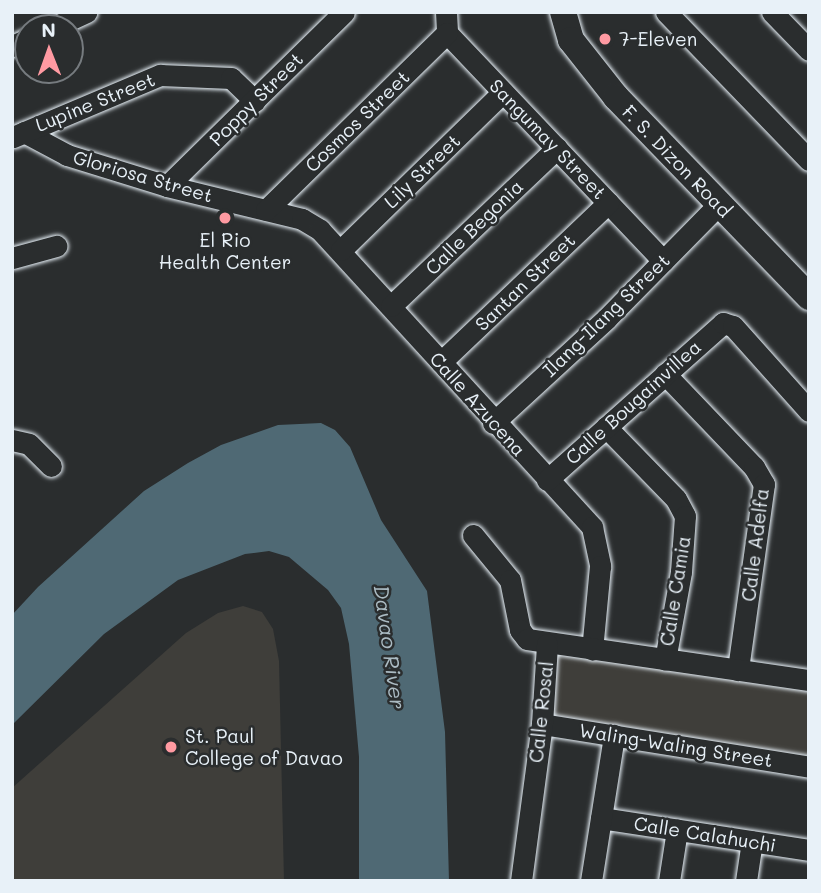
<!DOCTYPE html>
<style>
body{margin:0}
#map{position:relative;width:821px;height:893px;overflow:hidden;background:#2a2d2e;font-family:Mali,sans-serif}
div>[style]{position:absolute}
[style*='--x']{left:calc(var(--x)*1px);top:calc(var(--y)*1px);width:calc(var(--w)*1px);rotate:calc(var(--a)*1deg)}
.built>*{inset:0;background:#3f3e3a}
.water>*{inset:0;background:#4f6974}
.roads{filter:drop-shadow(0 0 2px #e8f1f8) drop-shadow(0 0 2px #e8f1f8)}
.minor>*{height:21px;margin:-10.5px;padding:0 10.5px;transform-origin:10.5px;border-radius:10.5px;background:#2a2d2e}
.major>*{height:26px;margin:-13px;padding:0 13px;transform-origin:13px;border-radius:13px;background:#2a2d2e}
.dots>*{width:19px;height:19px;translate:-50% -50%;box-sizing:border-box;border:4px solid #2a2d2e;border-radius:50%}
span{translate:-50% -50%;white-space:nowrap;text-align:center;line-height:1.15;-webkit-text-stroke:5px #2a2d2e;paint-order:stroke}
.poi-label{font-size:19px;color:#e8f1f8}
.left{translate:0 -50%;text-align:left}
.street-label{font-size:19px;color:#e8f1f8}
.water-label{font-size:21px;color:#abbbc3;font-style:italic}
.frame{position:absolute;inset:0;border:14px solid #e8f1f8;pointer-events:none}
.north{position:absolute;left:14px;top:14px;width:70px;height:70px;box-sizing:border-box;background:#2a2d2e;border:2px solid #767b7f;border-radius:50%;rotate:359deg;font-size:19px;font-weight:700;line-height:28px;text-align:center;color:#e8f1f8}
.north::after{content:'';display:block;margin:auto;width:24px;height:32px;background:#ff9aa2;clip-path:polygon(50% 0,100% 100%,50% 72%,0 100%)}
</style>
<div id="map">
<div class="built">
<div style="clip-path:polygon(243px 606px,262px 612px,273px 629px,279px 661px,284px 881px,12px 881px,12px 788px,186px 633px,218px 613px)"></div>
<div style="clip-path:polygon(556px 651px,809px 688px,809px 757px,550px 715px)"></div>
</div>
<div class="water">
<div style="clip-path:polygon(321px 423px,335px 430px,350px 447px,381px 520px,427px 591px,445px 732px,449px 881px,359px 881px,359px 757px,349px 644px,341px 608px,328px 590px,289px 557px,269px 551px,245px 554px,178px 580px,104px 634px,12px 725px,12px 615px,38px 587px,144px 491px,188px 463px,221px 445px,278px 425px)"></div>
</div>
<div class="roads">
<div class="minor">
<div style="--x:446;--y:12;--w:21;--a:87"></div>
<div style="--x:447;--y:33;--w:314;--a:46.5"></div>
<div style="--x:666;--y:12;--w:206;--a:46"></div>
<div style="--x:772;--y:12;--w:53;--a:45.8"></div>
<div style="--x:52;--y:28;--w:38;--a:-25"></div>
<div style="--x:12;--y:46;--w:17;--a:-24"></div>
<div style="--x:24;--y:132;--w:49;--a:28.1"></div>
<div style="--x:67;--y:155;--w:105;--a:17.2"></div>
<div style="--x:167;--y:186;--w:139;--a:13.7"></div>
<div style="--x:302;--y:219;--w:21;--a:31"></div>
<div style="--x:320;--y:230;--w:403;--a:47.5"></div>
<div style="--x:592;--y:527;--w:40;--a:78"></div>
<div style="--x:600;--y:566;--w:84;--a:95.4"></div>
<div style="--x:13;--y:137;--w:160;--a:-22.9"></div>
<div style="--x:160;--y:75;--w:71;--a:2.4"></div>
<div style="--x:231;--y:78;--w:33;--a:44"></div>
<div style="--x:167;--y:186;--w:248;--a:-44.5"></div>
<div style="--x:266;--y:210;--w:253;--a:-44.4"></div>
<div style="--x:341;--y:250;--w:226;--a:-44.3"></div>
<div style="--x:12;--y:258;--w:46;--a:-15.3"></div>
<div style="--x:391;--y:306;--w:229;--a:-43.6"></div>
<div style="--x:441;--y:362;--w:231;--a:-43.6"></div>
<div style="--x:665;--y:374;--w:129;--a:46.3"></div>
<div style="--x:754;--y:467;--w:20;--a:60"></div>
<div style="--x:764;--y:484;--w:188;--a:98"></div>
<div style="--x:493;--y:423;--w:154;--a:-42.6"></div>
<div style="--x:606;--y:319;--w:160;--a:-45.5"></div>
<div style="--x:606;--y:427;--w:100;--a:45.8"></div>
<div style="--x:676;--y:499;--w:19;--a:62"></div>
<div style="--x:685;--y:516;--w:56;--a:94.1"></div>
<div style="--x:681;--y:572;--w:89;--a:100.3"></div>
<div style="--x:12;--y:440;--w:17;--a:13"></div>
<div style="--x:29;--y:444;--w:31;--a:45"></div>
<div style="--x:547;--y:480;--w:236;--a:-41.7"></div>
<div style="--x:723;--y:323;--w:10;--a:17"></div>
<div style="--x:733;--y:326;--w:114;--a:48.2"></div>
<div style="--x:473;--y:535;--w:58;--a:50.6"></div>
<div style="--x:510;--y:580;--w:51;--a:78.7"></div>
<div style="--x:520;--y:630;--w:11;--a:52"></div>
<div style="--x:527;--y:639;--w:285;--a:8.3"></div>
<div style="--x:542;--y:724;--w:270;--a:9.1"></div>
<div style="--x:601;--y:818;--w:210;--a:8.7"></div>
<div style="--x:521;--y:881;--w:158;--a:-82.4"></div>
<div style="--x:542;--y:724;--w:80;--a:-86.4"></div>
<div style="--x:591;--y:881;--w:148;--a:-81"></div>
<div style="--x:669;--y:881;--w:52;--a:-81.1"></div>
<div style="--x:746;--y:881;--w:40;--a:-81.5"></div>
</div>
<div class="major">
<div style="--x:563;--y:12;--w:29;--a:74"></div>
<div style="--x:571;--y:40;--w:73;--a:51.7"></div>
<div style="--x:616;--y:97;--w:278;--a:46"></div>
</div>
</div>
<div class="dots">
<div style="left:605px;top:39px;background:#ff9aa2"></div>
<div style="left:225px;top:218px;background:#ff9aa2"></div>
<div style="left:171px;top:747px;background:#ff9aa2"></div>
</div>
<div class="poi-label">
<span class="left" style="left:619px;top:39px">7-Eleven</span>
<span style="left:225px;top:251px">El Rio<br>Health Center</span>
<span class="left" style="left:185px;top:747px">St. Paul<br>College of Davao</span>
</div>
<div class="street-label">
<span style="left:256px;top:99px;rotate:-45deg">Poppy Street</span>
<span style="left:95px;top:102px;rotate:-22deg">Lupine Street</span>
<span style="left:357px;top:121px;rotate:-44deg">Cosmos Street</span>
<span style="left:548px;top:139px;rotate:46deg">Sangumay Street</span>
<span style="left:677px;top:161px;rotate:46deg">F. S. Dizon Road</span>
<span style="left:422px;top:171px;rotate:-44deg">Lily Street</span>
<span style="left:143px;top:176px;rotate:16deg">Gloriosa Street</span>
<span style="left:474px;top:227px;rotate:-44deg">Calle Begonia</span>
<span style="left:525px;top:282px;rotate:-44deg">Santan Street</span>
<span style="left:606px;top:315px;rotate:-44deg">Ilang-Ilang Street</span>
<span style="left:633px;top:402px;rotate:-42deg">Calle Bougainvillea</span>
<span style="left:478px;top:404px;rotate:48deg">Calle Azucena</span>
<span style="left:755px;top:545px;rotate:-83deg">Calle Adelfa</span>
<span style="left:675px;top:591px;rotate:-81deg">Calle Camia</span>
<span style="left:541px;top:712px;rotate:-84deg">Calle Rosal</span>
<span style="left:676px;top:745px;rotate:9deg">Waling-Waling Street</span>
<span style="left:705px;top:834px;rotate:9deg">Calle Calahuchi</span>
</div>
<div class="water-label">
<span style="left:390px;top:647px;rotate:82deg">Davao River</span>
</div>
<div class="frame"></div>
<div class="north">N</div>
</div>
